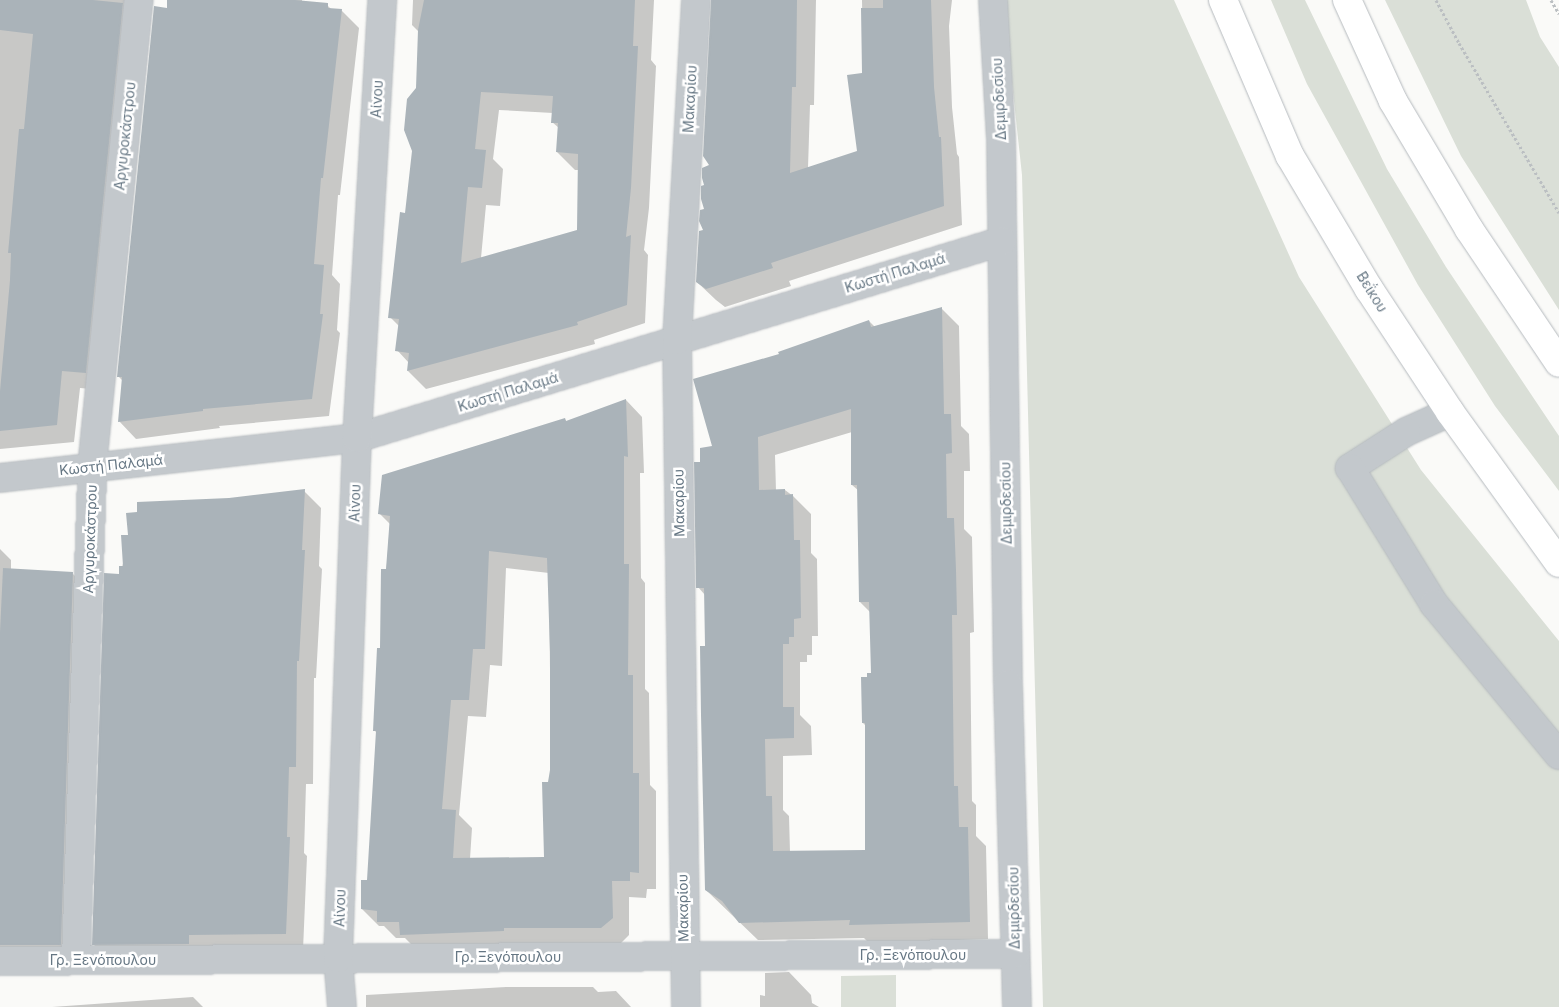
<!DOCTYPE html>
<meta charset="utf-8">
<style>
body{margin:0}
#map{position:relative;width:1559px;height:1007px;overflow:hidden;background:#fafaf8;font-family:Inter,sans-serif}
div>[style]{position:absolute}
[style*='--x']{left:calc(var(--x)*1px);top:calc(var(--y)*1px);width:calc(var(--w)*1px);rotate:calc(var(--a)*1deg)}
.green>*{inset:0;background:#dadfd7}
.shadow>*{inset:0;background:#0003}
.building>*{inset:0;background:#aab3b9}
.path>*{height:3px;margin-top:-1.5px;transform-origin:0;background:repeating-linear-gradient(90deg,#bbbfc2 0 2.5px,transparent 0 5px)}
.roads{filter:drop-shadow(0 0 1px #b5babe) drop-shadow(0 0 1px #b5babe)}
.pedestrian>*{height:28px;margin:-14px;padding:0 14px;transform-origin:14px;border-radius:14px;background:#c3c8cc}
.minor>*{height:28px;margin:-14px;padding:0 14px;transform-origin:14px;border-radius:14px;background:#c3c8cc}
.primary>*{height:28px;margin:-14px;padding:0 14px;transform-origin:14px;border-radius:14px;background:#fff}
span{translate:-50% -50%;white-space:nowrap;text-align:center;line-height:1.15;-webkit-text-stroke:5px #fff;paint-order:stroke}
.street-label{font-size:14px;color:#657683}
</style>
<div id="map">
<div class="green">
<div style="clip-path:polygon(1003px 0,1174px 0,1299px 277px,1421px 470px,1559px 641px,1559px 1007px,1043px 1007px,1022px 175px)"></div>
<div style="clip-path:polygon(1271px 0,1305px 0,1387px 169px,1446px 267px,1559px 436px,1559px 491px,1495px 406px,1418px 285px,1307px 84px)"></div>
<div style="clip-path:polygon(1385px 0,1526px 0,1540px 37px,1559px 67px,1559px 310px,1461px 156px)"></div>
<div style="clip-path:polygon(896px 975px,896px 1007px,841px 1007px,841px 976px)"></div>
</div>
<div class="shadow">
<div style="clip-path:polygon(0 0,126px 0,103px 390px,80px 388px,74px 442px,0 449px)"></div>
<div style="clip-path:polygon(169px 0,302px 0,302px 2px,327px 5px,332px 10px,341px 10px,359px 28px,340px 195px,338px 195px,332px 275px,340px 284px,337px 330px,340px 333px,329px 416px,219px 426px,220px 428px,136px 439px,119px 421px,123px 381px,118px 376px)"></div>
<div style="clip-path:polygon(evenodd,413px 0,654px 0,651px 60px,656px 66px,649px 208px,644px 250px,648px 255px,645px 323px,594px 340px,595px 344px,426px 389px,408px 371px,409px 363px,397px 350px,400px 327px,390px 317px,406px 215px,413px 151px,420px 33px,412px 25px,413px 0,499px 110px,553px 113px,552px 122px,559px 128px,557px 152px,575px 170px,579px 170px,579px 231px,481px 258px,486px 205px,500px 206px,503px 169px,493px 159px,499px 110px)"></div>
<div style="clip-path:polygon(713px 0,816px 0,814px 105px,810px 105px,808px 168px,858px 152px,863px 74px,862px 0,952px 0,949px 26px,952px 107px,957px 154px,959px 157px,962px 225px,789px 281px,791px 286px,725px 307px,716px 300px,697px 282px,704px 231px,706px 186px,711px 166px)"></div>
<div style="clip-path:polygon(evenodd,941px 308px,959px 326px,961px 426px,969px 434px,970px 471px,964px 471px,964px 529px,972px 537px,973px 589px,974px 632px,970px 633px,972px 801px,976px 805px,976px 836px,986px 846px,988px 939px,869px 943px,864px 938px,758px 940px,706px 890px,705px 595px,698px 587px,701px 463px,781px 355px,869px 321px,875px 327px,941px 308px,852px 432px,852px 485px,859px 491px,860px 602px,870px 612px,872px 674px,868px 678px,863px 723px,867px 727px,866px 851px,790px 852px,789px 816px,783px 810px,783px 756px,812px 755px,811px 726px,800px 715px,800px 662px,807px 662px,807px 655px,812px 655px,812px 636px,818px 636px,817px 559px,811px 553px,811px 514px,793px 496px,785px 490px,776px 491px,775px 455px,852px 432px)"></div>
<div style="clip-path:polygon(evenodd,626px 400px,642px 417px,644px 473px,640px 473px,641px 578px,645px 583px,645px 689px,649px 693px,650px 785px,656px 791px,656px 889px,647px 889px,646px 898px,629px 897px,629px 935px,619px 945px,418px 951px,405px 938px,396px 938px,384px 926px,379px 926px,362px 909px,368px 882px,377px 733px,374px 730px,390px 524px,380px 514px,565px 420px,567px 422px,626px 400px,506px 568px,549px 573px,551px 770px,545px 858px,470px 859px,472px 828px,459px 815px,468px 716px,486px 717px,490px 665px,502px 666px,506px 568px)"></div>
<div style="clip-path:polygon(304px 491px,321px 508px,319px 566px,322px 569px,316px 678px,314px 678px,313px 784px,306px 784px,304px 853px,307px 856px,303px 950px,111px 962px,93px 944px,120px 575px,130px 536px,229px 499px)"></div>
<div style="clip-path:polygon(0 549px,11px 560px,11px 570px,72px 573px,92px 593px,80px 964px,0 958px)"></div>
<div style="clip-path:polygon(789px 972px,811px 995px,812px 1003px,819px 1007px,760px 1007px,760px 995px,765px 996px,765px 973px)"></div>
<div style="clip-path:polygon(506px 987px,593px 987px,598px 992px,616px 991px,631px 1007px,366px 1007px,366px 995px)"></div>
<div style="clip-path:polygon(193px 997px,203px 1007px,52px 1007px)"></div>
</div>
<div class="building">
<div style="clip-path:polygon(0 0,93px 0,123px 3px,86px 373px,62px 371px,57px 425px,0 431px,0 391px,10px 280px,11px 253px,8px 253px,12px 210px,19px 129px,24px 129px,33px 34px,0 30px)"></div>
<div style="clip-path:polygon(167px 0,295px 0,328px 3px,328px 8px,342px 9px,323px 178px,321px 178px,314px 264px,324px 265px,320px 314px,323px 314px,312px 399px,203px 409px,203px 411px,118px 422px,122px 377px,117px 377px,154px 6px,167px 8px)"></div>
<div style="clip-path:polygon(evenodd,424px 0,635px 0,633px 46px,638px 46px,631px 188px,626px 237px,631px 235px,627px 305px,577px 322px,578px 325px,407px 371px,409px 353px,395px 351px,399px 319px,388px 318px,400px 212px,405px 213px,412px 151px,404px 130px,407px 99px,416px 88px,418px 30px,424px 0,481px 92px,553px 96px,551px 123px,558px 123px,556px 152px,578px 154px,577px 230px,461px 263px,468px 187px,482px 188px,486px 150px,475px 149px,481px 92px)"></div>
<div style="clip-path:polygon(711px 0,797px 0,796px 87px,792px 87px,790px 173px,857px 151px,847px 75px,862px 73px,861px 8px,883px 8px,883px 0,931px 0,934px 87px,939px 137px,941px 137px,944px 206px,771px 263px,773px 268px,706px 289px,696px 282px,699px 231px,703px 230px,699px 221px,700px 210px,704px 209px,701px 199px,701px 186px,704px 185px,702px 178px,702px 168px,709px 165px,703px 156px)"></div>
<div style="clip-path:polygon(evenodd,942px 307px,944px 414px,951px 414px,952px 453px,946px 454px,947px 518px,954px 518px,956px 570px,957px 615px,952px 615px,954px 786px,958px 786px,959px 827px,968px 827px,970px 922px,849px 925px,850px 920px,739px 923px,722px 901px,705px 890px,701px 715px,700px 646px,705px 646px,704px 588px,696px 588px,694px 462px,700px 462px,700px 448px,712px 446px,693px 379px,779px 354px,778px 352px,869px 320px,871px 327px,942px 307px,851px 409px,851px 485px,857px 485px,859px 602px,869px 602px,871px 673px,867px 673px,867px 677px,861px 677px,862px 723px,865px 723px,865px 850px,773px 851px,772px 796px,766px 796px,765px 739px,794px 738px,794px 707px,783px 707px,783px 644px,789px 644px,789px 637px,794px 637px,794px 619px,801px 618px,800px 540px,794px 540px,793px 494px,785px 495px,785px 489px,759px 490px,758px 437px,851px 409px)"></div>
<div style="clip-path:polygon(evenodd,626px 399px,628px 457px,624px 456px,624px 564px,629px 564px,628px 675px,633px 675px,633px 773px,639px 773px,639px 873px,630px 872px,630px 881px,612px 881px,613px 918px,601px 928px,504px 928px,504px 931px,400px 935px,399px 922px,377px 922px,377px 911px,361px 909px,361px 880px,367px 880px,376px 731px,373px 731px,377px 648px,380px 648px,381px 569px,386px 569px,390px 516px,378px 514px,382px 475px,565px 418px,566px 421px,626px 399px,489px 551px,547px 558px,550px 652px,550px 770px,548px 782px,542px 782px,544px 857px,453px 858px,456px 810px,442px 809px,451px 700px,469px 700px,473px 649px,485px 649px,489px 551px)"></div>
<div style="clip-path:polygon(305px 489px,302px 550px,305px 550px,299px 661px,297px 661px,296px 767px,289px 767px,287px 837px,290px 837px,286px 934px,189px 935px,189px 944px,92px 945px,104px 573px,119px 574px,119px 566px,123px 566px,121px 535px,128px 535px,126px 513px,137px 512px,137px 502px,229px 498px)"></div>
<div style="clip-path:polygon(3px 568px,73px 572px,61px 945px,0 945px,0 632px)"></div>
</div>
<div class="path">
<div style="--x:1436;--y:0;--w:49;--a:61.9"></div>
<div style="--x:1459;--y:43;--w:197;--a:59.5"></div>
<div style="--x:1551;--y:0;--w:16;--a:60"></div>
</div>
<div class="roads">
<div class="pedestrian">
<div style="--x:1450;--y:412;--w:48;--a:155.6"></div>
<div style="--x:1406;--y:432;--w:67;--a:147.3"></div>
<div style="--x:1350;--y:468;--w:160;--a:58.3"></div>
<div style="--x:1434;--y:604;--w:196;--a:50.4"></div>
</div>
<div class="minor">
<div style="--x:993;--y:0;--w:137;--a:86.7"></div>
<div style="--x:1001;--y:137;--w:547;--a:89.27"></div>
<div style="--x:1008;--y:684;--w:323;--a:88.4"></div>
<div style="--x:0;--y:478;--w:359;--a:-6.4"></div>
<div style="--x:357;--y:438;--w:674;--a:-16.98"></div>
<div style="--x:76;--y:960;--w:493;--a:-88.1"></div>
<div style="--x:92;--y:467;--w:469;--a:-84.3"></div>
<div style="--x:0;--y:961;--w:1015;--a:-0.4"></div>
<div style="--x:342;--y:1007;--w:49;--a:-94.7"></div>
<div style="--x:338;--y:958;--w:520;--a:-87.91"></div>
<div style="--x:357;--y:438;--w:439;--a:-86.7"></div>
<div style="--x:686;--y:1007;--w:667;--a:-90.77"></div>
<div style="--x:677;--y:340;--w:341;--a:-86.8"></div>
</div>
<div class="primary">
<div style="--x:1223;--y:0;--w:170;--a:66.8"></div>
<div style="--x:1290;--y:156;--w:155;--a:59.3"></div>
<div style="--x:1369;--y:289;--w:147;--a:56.6"></div>
<div style="--x:1450;--y:412;--w:186;--a:54.2"></div>
<div style="--x:1347;--y:0;--w:111;--a:65.5"></div>
<div style="--x:1393;--y:101;--w:149;--a:59.3"></div>
<div style="--x:1469;--y:229;--w:161;--a:56.1"></div>
</div>
</div>
<div class="street-label">
<span style="left:377px;top:99px;rotate:-87deg">Αίνου</span>
<span style="left:690px;top:99px;rotate:-87deg">Μακαρίου</span>
<span style="left:999px;top:99px;rotate:-93deg">Δεμιρδεσίου</span>
<span style="left:125px;top:136px;rotate:-84deg">Αργυροκάστρου</span>
<span style="left:895px;top:273px;rotate:-17deg">Κωστή Παλαμά</span>
<span style="left:1372px;top:292px;rotate:58deg">Βεΐκου</span>
<span style="left:508px;top:392px;rotate:-17deg">Κωστή Παλαμά</span>
<span style="left:111px;top:465px;rotate:-6deg">Κωστή Παλαμά</span>
<span style="left:355px;top:503px;rotate:-88deg">Αίνου</span>
<span style="left:679px;top:503px;rotate:-91deg">Μακαρίου</span>
<span style="left:1006px;top:503px;rotate:-91deg">Δεμιρδεσίου</span>
<span style="left:90px;top:539px;rotate:-88deg">Αργυροκάστρου</span>
<span style="left:340px;top:908px;rotate:-88deg">Αίνου</span>
<span style="left:683px;top:908px;rotate:-91deg">Μακαρίου</span>
<span style="left:1014px;top:908px;rotate:-91deg">Δεμιρδεσίου</span>
<span style="left:913px;top:955px">Γρ. Ξενόπουλου</span>
<span style="left:508px;top:957px">Γρ. Ξενόπουλου</span>
<span style="left:103px;top:960px">Γρ. Ξενόπουλου</span>
</div>
</div>
